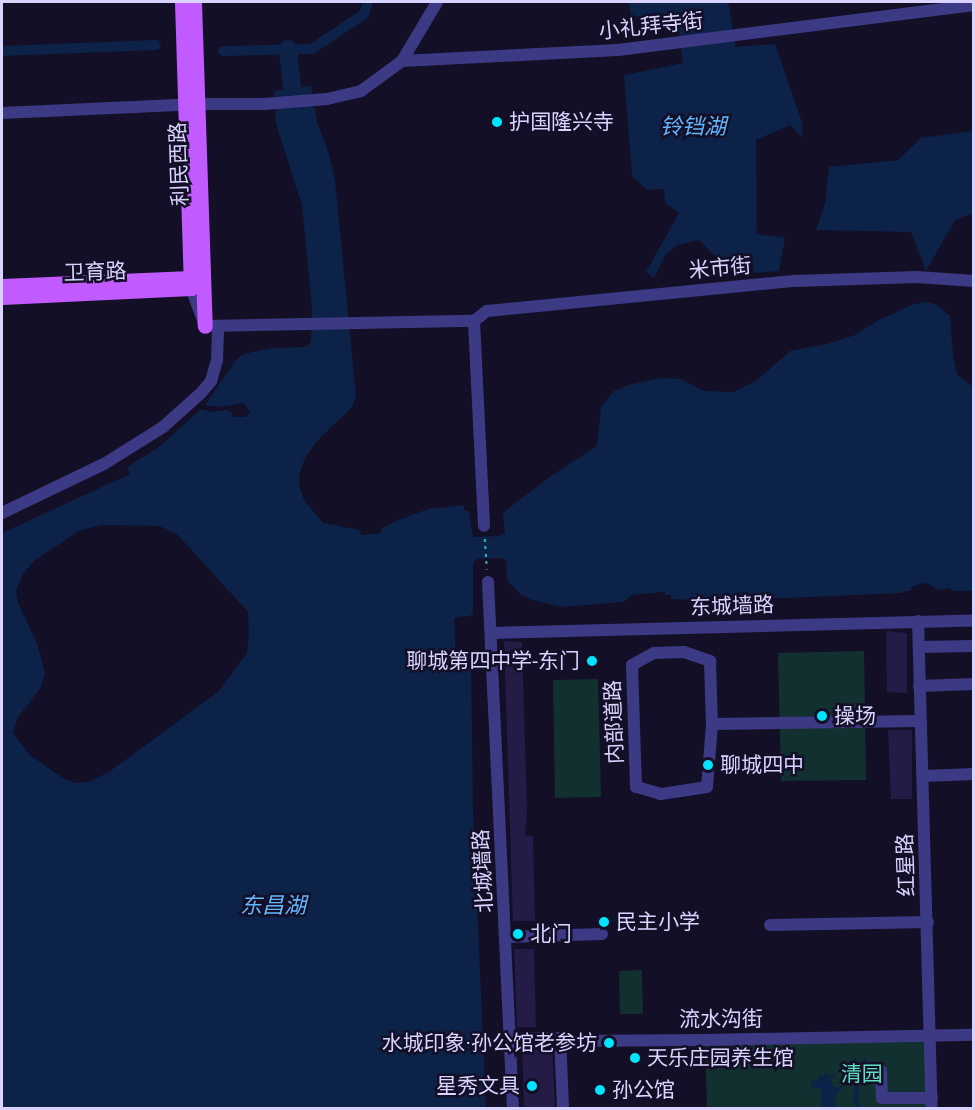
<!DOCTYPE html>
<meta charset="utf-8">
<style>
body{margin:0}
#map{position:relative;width:975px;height:1110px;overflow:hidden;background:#130f26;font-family:Roboto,"Noto Sans SC",sans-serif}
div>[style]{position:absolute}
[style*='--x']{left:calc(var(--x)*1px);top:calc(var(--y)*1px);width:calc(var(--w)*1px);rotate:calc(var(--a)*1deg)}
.green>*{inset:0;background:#12302f}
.water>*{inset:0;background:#0c2248}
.canal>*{height:10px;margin:-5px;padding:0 5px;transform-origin:5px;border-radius:5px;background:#0c2248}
.river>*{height:18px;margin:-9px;padding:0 9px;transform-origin:9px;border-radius:9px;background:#0c2248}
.building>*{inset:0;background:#241b47}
.path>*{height:1.5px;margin-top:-0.75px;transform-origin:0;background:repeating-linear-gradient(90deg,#2fb8b0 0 3px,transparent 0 7.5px)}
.minor>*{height:12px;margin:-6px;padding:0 6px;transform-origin:6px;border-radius:6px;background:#3d3a85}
.major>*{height:15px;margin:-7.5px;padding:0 7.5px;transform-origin:7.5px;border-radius:7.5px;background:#c25bff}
.dots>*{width:16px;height:16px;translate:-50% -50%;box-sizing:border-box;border:3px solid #130f26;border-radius:50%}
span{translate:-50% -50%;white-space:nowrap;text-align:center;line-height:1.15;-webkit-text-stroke:5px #130f26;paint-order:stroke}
.street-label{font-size:21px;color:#d9d4ff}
.poi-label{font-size:21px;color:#d9d4ff}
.left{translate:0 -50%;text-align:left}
.right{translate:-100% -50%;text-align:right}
.park-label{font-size:21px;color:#5fe0c0}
.water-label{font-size:22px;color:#62b6ff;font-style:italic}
.frame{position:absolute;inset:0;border:3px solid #d9d4ff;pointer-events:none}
</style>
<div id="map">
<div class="green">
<div style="clip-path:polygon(864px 651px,866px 780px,781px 781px,778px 653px)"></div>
<div style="clip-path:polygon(598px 679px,601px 797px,555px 798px,553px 680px)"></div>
<div style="clip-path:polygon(642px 970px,643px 1014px,620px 1014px,619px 971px)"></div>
<div style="clip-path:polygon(931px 1037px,932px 1108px,707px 1108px,705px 1040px)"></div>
</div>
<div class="water">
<div style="clip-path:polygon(628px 2px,728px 2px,736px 47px,775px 44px,803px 125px,802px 138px,790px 125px,756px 140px,757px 234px,785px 238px,779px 271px,754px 273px,752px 255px,720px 261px,699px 240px,677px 245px,665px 255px,654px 278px,646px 272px,679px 213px,665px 203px,664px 189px,647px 190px,632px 176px,624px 75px,683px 63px,678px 27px,631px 15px)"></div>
<div style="clip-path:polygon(evenodd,311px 86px,317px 122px,328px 151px,335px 180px,356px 396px,352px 407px,318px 440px,305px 458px,300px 472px,299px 485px,304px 500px,323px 523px,360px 530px,361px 535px,381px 533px,381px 529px,396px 521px,428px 509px,464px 505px,464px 511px,469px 511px,473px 537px,499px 536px,505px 532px,503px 513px,548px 478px,597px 446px,601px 407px,614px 391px,631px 384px,662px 378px,681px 379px,704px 391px,733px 392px,756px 381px,790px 351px,827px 344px,855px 335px,877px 321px,914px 304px,928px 302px,937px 305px,950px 316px,953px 356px,957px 374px,973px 387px,973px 591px,951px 591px,950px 588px,937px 590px,929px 584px,923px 583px,913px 586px,910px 591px,902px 591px,902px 593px,718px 601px,671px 599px,671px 595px,665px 595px,665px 592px,631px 595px,624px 602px,562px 607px,532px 600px,520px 594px,507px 580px,506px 560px,501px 558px,477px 559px,473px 563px,473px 615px,454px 618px,456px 660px,471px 660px,473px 811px,486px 1108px,2px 1108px,2px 533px,130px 474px,127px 467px,159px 447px,201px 409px,213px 412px,226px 410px,232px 412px,233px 417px,245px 417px,250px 412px,244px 403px,221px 407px,205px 405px,236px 360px,243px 354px,274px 348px,305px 347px,311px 342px,312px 309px,302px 205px,276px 124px,274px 91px,311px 86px,103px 525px,159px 526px,177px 534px,248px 612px,249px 633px,247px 653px,218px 692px,109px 772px,89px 782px,76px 783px,64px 779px,30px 755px,13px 733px,18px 717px,40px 689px,45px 673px,37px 643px,18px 603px,16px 591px,23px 574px,34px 561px,80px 530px,103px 525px)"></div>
<div style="clip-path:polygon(973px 131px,973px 213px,955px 220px,926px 271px,911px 232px,816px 230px,825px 204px,829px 167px,898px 160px,921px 138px)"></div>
<div style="clip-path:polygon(854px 1058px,859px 1064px,865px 1058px,867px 1064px,870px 1063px,870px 1068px,862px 1071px,860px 1078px,858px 1099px,862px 1108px,858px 1108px,853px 1102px,856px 1075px,845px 1072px,855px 1072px,851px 1065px)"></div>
<div style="clip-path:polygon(824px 1071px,829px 1076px,837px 1072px,830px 1080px,835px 1088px,844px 1085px,836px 1096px,834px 1108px,822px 1108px,821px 1088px,814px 1089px,811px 1086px,812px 1079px,818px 1082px,819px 1076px,825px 1076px)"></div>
</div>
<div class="canal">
<div style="--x:2;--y:51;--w:154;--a:-2.2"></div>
<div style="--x:223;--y:51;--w:89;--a:-1.3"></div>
<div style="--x:312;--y:49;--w:63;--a:-33.9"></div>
<div style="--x:364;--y:14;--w:13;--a:-72"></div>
</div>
<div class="river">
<div style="--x:288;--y:49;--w:39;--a:84"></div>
</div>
<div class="building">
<div style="clip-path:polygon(886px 631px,907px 633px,907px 693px,887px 692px)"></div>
<div style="clip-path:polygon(504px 641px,522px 642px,527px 810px,525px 835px,533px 836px,535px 921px,513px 921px)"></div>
<div style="clip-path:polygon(888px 730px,912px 730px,912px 799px,891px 799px)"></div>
<div style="clip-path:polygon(514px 949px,534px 949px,536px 1027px,517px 1027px)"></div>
<div style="clip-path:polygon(552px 1046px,555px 1108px,524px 1108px,522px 1047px)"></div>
</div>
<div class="path">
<div style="--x:485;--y:539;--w:31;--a:86"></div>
</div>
<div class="minor">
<div style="--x:402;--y:61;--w:216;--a:-2.9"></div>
<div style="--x:618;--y:50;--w:359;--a:-7.2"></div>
<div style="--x:2;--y:113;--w:197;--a:-2.6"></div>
<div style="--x:199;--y:104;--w:65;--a:0"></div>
<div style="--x:264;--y:104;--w:63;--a:-4.5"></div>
<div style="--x:327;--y:99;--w:35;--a:-13"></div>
<div style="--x:361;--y:91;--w:51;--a:-36.2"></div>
<div style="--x:402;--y:61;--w:69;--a:-59.3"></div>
<div style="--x:191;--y:288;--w:40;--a:69.8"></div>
<div style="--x:205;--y:326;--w:269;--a:-1.1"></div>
<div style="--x:474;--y:321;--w:205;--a:87.2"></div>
<div style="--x:474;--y:321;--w:16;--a:-38"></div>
<div style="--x:487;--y:311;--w:309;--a:-5.6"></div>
<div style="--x:795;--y:281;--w:122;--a:-1.9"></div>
<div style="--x:917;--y:277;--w:57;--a:4"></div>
<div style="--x:2;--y:513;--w:113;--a:-25.7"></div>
<div style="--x:104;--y:464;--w:70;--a:-32.1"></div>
<div style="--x:163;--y:427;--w:51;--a:-41.8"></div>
<div style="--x:201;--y:393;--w:16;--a:-50"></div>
<div style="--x:211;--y:381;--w:22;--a:-74"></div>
<div style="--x:217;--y:360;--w:34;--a:-88"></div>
<div style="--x:488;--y:582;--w:527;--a:87.28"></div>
<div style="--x:918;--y:621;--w:487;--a:88.4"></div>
<div style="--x:492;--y:633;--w:482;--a:-1.5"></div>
<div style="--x:919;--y:647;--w:55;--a:-1"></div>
<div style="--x:919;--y:686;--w:55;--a:-2.1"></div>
<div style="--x:712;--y:724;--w:63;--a:94.5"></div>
<div style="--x:707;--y:787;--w:47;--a:171.3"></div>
<div style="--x:661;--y:794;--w:26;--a:-164"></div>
<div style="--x:636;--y:787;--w:122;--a:-91.9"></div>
<div style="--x:632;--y:665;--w:25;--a:-29"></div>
<div style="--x:654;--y:653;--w:30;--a:-2"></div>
<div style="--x:684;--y:652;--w:28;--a:19"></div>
<div style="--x:710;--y:661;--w:63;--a:88.2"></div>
<div style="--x:712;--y:724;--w:209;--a:-0.8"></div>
<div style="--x:923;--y:776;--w:51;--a:-2.2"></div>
<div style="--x:770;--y:925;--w:158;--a:-1.1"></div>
<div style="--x:506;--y:937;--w:96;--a:-1.8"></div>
<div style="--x:511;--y:1038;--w:49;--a:0"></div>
<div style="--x:560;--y:1038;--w:8;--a:23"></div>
<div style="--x:567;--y:1041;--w:138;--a:-0.4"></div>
<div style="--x:705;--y:1040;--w:269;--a:-1.1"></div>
<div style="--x:560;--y:1038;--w:70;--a:87.5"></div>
<div style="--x:881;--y:1071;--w:27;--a:88"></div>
<div style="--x:882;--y:1098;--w:50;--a:0"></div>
</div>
<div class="major">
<div style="--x:194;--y:2;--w:324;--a:88.1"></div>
<div style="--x:2;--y:286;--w:189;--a:-2.4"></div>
<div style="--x:2;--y:297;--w:189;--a:-2.7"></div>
<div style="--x:191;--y:288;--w:286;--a:-91.8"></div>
</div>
<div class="dots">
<div style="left:497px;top:122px;background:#00e5ff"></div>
<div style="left:592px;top:661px;background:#00e5ff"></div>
<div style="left:822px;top:716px;background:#00e5ff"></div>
<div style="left:708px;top:765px;background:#00e5ff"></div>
<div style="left:604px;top:922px;background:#00e5ff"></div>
<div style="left:518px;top:934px;background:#00e5ff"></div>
<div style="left:609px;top:1043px;background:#00e5ff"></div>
<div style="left:635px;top:1058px;background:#00e5ff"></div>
<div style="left:532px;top:1086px;background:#00e5ff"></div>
<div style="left:600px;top:1090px;background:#00e5ff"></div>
</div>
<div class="street-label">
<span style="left:651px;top:26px;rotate:-6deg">小礼拜寺街</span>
<span style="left:179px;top:164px;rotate:-92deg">利民西路</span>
<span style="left:720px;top:268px;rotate:-5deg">米市街</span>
<span style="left:95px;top:272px;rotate:-2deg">卫育路</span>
<span style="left:732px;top:606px;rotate:-2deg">东城墙路</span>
<span style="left:614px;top:722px;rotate:-92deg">内部道路</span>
<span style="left:906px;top:865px;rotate:-92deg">红星路</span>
<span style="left:483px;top:871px;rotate:-93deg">北城墙路</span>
<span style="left:721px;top:1019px">流水沟街</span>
</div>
<div class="poi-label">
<span class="left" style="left:509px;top:122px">护国隆兴寺</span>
<span class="right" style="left:580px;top:661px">聊城第四中学-东门</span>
<span class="left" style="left:834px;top:716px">操场</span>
<span class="left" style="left:720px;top:765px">聊城四中</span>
<span class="left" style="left:616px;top:922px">民主小学</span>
<span class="left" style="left:530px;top:934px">北门</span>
<span class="right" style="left:597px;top:1043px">水城印象·孙公馆老参坊</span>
<span class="left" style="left:647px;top:1058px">天乐庄园养生馆</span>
<span class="right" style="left:520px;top:1086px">星秀文具</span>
<span class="left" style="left:612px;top:1090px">孙公馆</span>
</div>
<div class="park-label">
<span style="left:862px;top:1074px">清园</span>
</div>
<div class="water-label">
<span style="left:693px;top:127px">铃铛湖</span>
<span style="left:273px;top:906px">东昌湖</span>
</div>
<div class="frame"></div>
</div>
